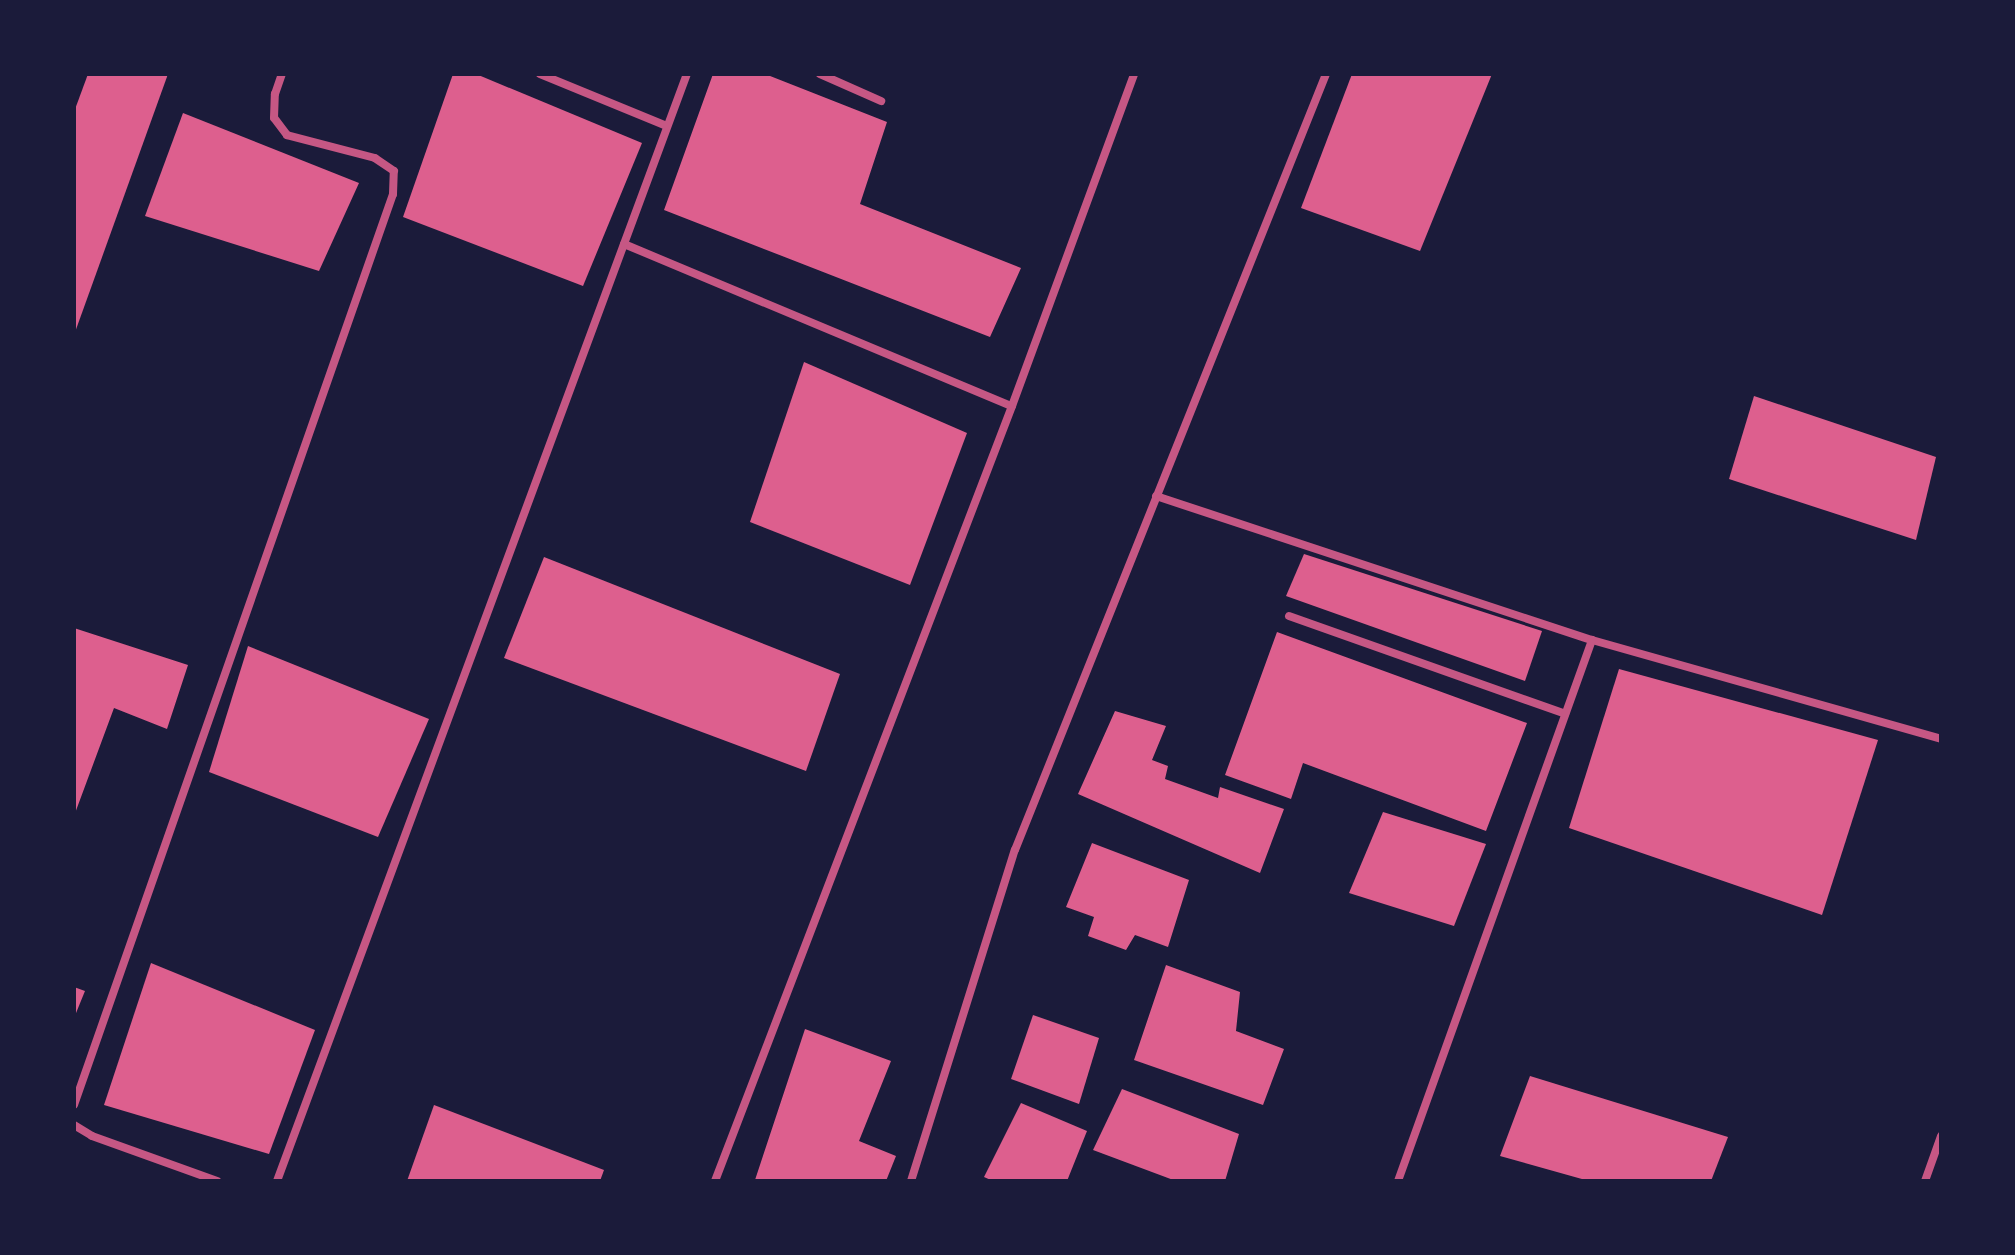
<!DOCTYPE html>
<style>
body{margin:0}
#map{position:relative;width:2015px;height:1255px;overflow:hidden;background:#1b1b3a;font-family:Jost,sans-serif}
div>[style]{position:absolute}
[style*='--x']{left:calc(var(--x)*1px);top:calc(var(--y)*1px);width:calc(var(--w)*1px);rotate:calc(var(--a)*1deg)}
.building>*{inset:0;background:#dd5f8e}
.minor>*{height:8px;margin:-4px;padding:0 4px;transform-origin:4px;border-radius:4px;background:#c65784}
span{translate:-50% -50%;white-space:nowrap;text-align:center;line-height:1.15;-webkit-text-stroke:6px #1b1b3a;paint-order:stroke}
.frame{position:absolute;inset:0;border:76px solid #1b1b3a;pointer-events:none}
</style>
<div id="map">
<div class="building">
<div style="clip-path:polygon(88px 74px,168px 74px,74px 335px,74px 112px)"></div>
<div style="clip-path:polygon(453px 74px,476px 74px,642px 143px,583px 286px,403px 217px)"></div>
<div style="clip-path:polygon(713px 74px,765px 74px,887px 122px,860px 204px,1021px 268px,990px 337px,664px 210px)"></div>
<div style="clip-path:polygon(1352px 74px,1492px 74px,1420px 251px,1301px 208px)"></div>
<div style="clip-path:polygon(183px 113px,359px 183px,319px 271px,145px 216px)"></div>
<div style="clip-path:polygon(804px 362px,967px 433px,910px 585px,750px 522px)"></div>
<div style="clip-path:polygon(1754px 396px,1936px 457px,1916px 540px,1729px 479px)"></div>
<div style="clip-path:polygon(1304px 554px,1542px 631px,1525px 681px,1286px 596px)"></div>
<div style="clip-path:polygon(544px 557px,840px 674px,806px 771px,504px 658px)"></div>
<div style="clip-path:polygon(74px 628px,188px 665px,167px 729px,114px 708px,74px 816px)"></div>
<div style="clip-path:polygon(1277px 632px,1527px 723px,1486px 831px,1303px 763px,1291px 799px,1225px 775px)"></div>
<div style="clip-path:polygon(248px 646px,429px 719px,378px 837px,209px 772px)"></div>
<div style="clip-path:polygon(1619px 669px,1878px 740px,1822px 915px,1569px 828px)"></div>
<div style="clip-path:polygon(1115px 711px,1166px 726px,1152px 760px,1168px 766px,1165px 779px,1218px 798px,1220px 787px,1284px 809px,1260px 873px,1078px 794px)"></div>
<div style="clip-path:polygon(1383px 812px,1486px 844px,1454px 926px,1349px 893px)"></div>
<div style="clip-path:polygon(1092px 843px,1189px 880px,1168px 947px,1135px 935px,1126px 950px,1088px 936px,1094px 917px,1066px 907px)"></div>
<div style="clip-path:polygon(151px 963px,315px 1030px,269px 1154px,104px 1105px)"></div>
<div style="clip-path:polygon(1166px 965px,1240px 992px,1236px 1031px,1284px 1049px,1263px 1105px,1134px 1060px)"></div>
<div style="clip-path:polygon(74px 987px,85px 991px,74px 1018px)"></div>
<div style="clip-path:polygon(1033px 1015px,1099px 1038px,1079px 1104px,1011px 1079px)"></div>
<div style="clip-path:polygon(805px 1029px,891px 1061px,859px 1141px,896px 1156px,886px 1181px,755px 1180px)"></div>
<div style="clip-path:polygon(1530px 1076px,1728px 1137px,1711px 1181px,1589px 1181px,1500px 1156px)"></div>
<div style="clip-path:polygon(1122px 1089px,1239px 1134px,1225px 1181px,1176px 1181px,1093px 1150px)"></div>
<div style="clip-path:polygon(1021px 1103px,1087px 1131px,1067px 1181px,993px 1181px,984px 1177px)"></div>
<div style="clip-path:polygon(434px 1105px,604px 1170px,600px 1181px,407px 1181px)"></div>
</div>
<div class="minor">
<div style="--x:540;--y:74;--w:137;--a:22.3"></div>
<div style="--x:820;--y:74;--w:67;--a:23.9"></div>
<div style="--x:624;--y:244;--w:420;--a:22.7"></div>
<div style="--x:1156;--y:496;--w:459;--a:18.3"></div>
<div style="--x:1592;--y:640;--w:363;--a:15.8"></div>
<div style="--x:1289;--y:616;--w:293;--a:19.5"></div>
<div style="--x:74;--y:1105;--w:965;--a:-70.7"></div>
<div style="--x:393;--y:194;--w:23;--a:-88"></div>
<div style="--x:394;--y:171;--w:23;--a:-146"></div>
<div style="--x:375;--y:158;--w:91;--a:-165.4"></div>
<div style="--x:287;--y:135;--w:21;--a:-127"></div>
<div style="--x:274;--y:118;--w:24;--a:-88"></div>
<div style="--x:275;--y:94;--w:21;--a:-71"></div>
<div style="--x:74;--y:1125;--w:21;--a:31"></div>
<div style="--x:92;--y:1136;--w:133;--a:19.8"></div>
<div style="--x:277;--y:1181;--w:1180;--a:-69.68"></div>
<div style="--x:715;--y:1181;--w:830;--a:-69.03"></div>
<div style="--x:1012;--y:406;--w:354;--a:-69.8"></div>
<div style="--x:911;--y:1181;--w:347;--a:-72.6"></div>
<div style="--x:1015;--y:850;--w:836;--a:-68.16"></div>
<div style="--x:1398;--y:1181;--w:575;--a:-70.27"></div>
<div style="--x:1925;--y:1181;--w:48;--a:-70.4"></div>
</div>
<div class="frame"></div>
</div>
